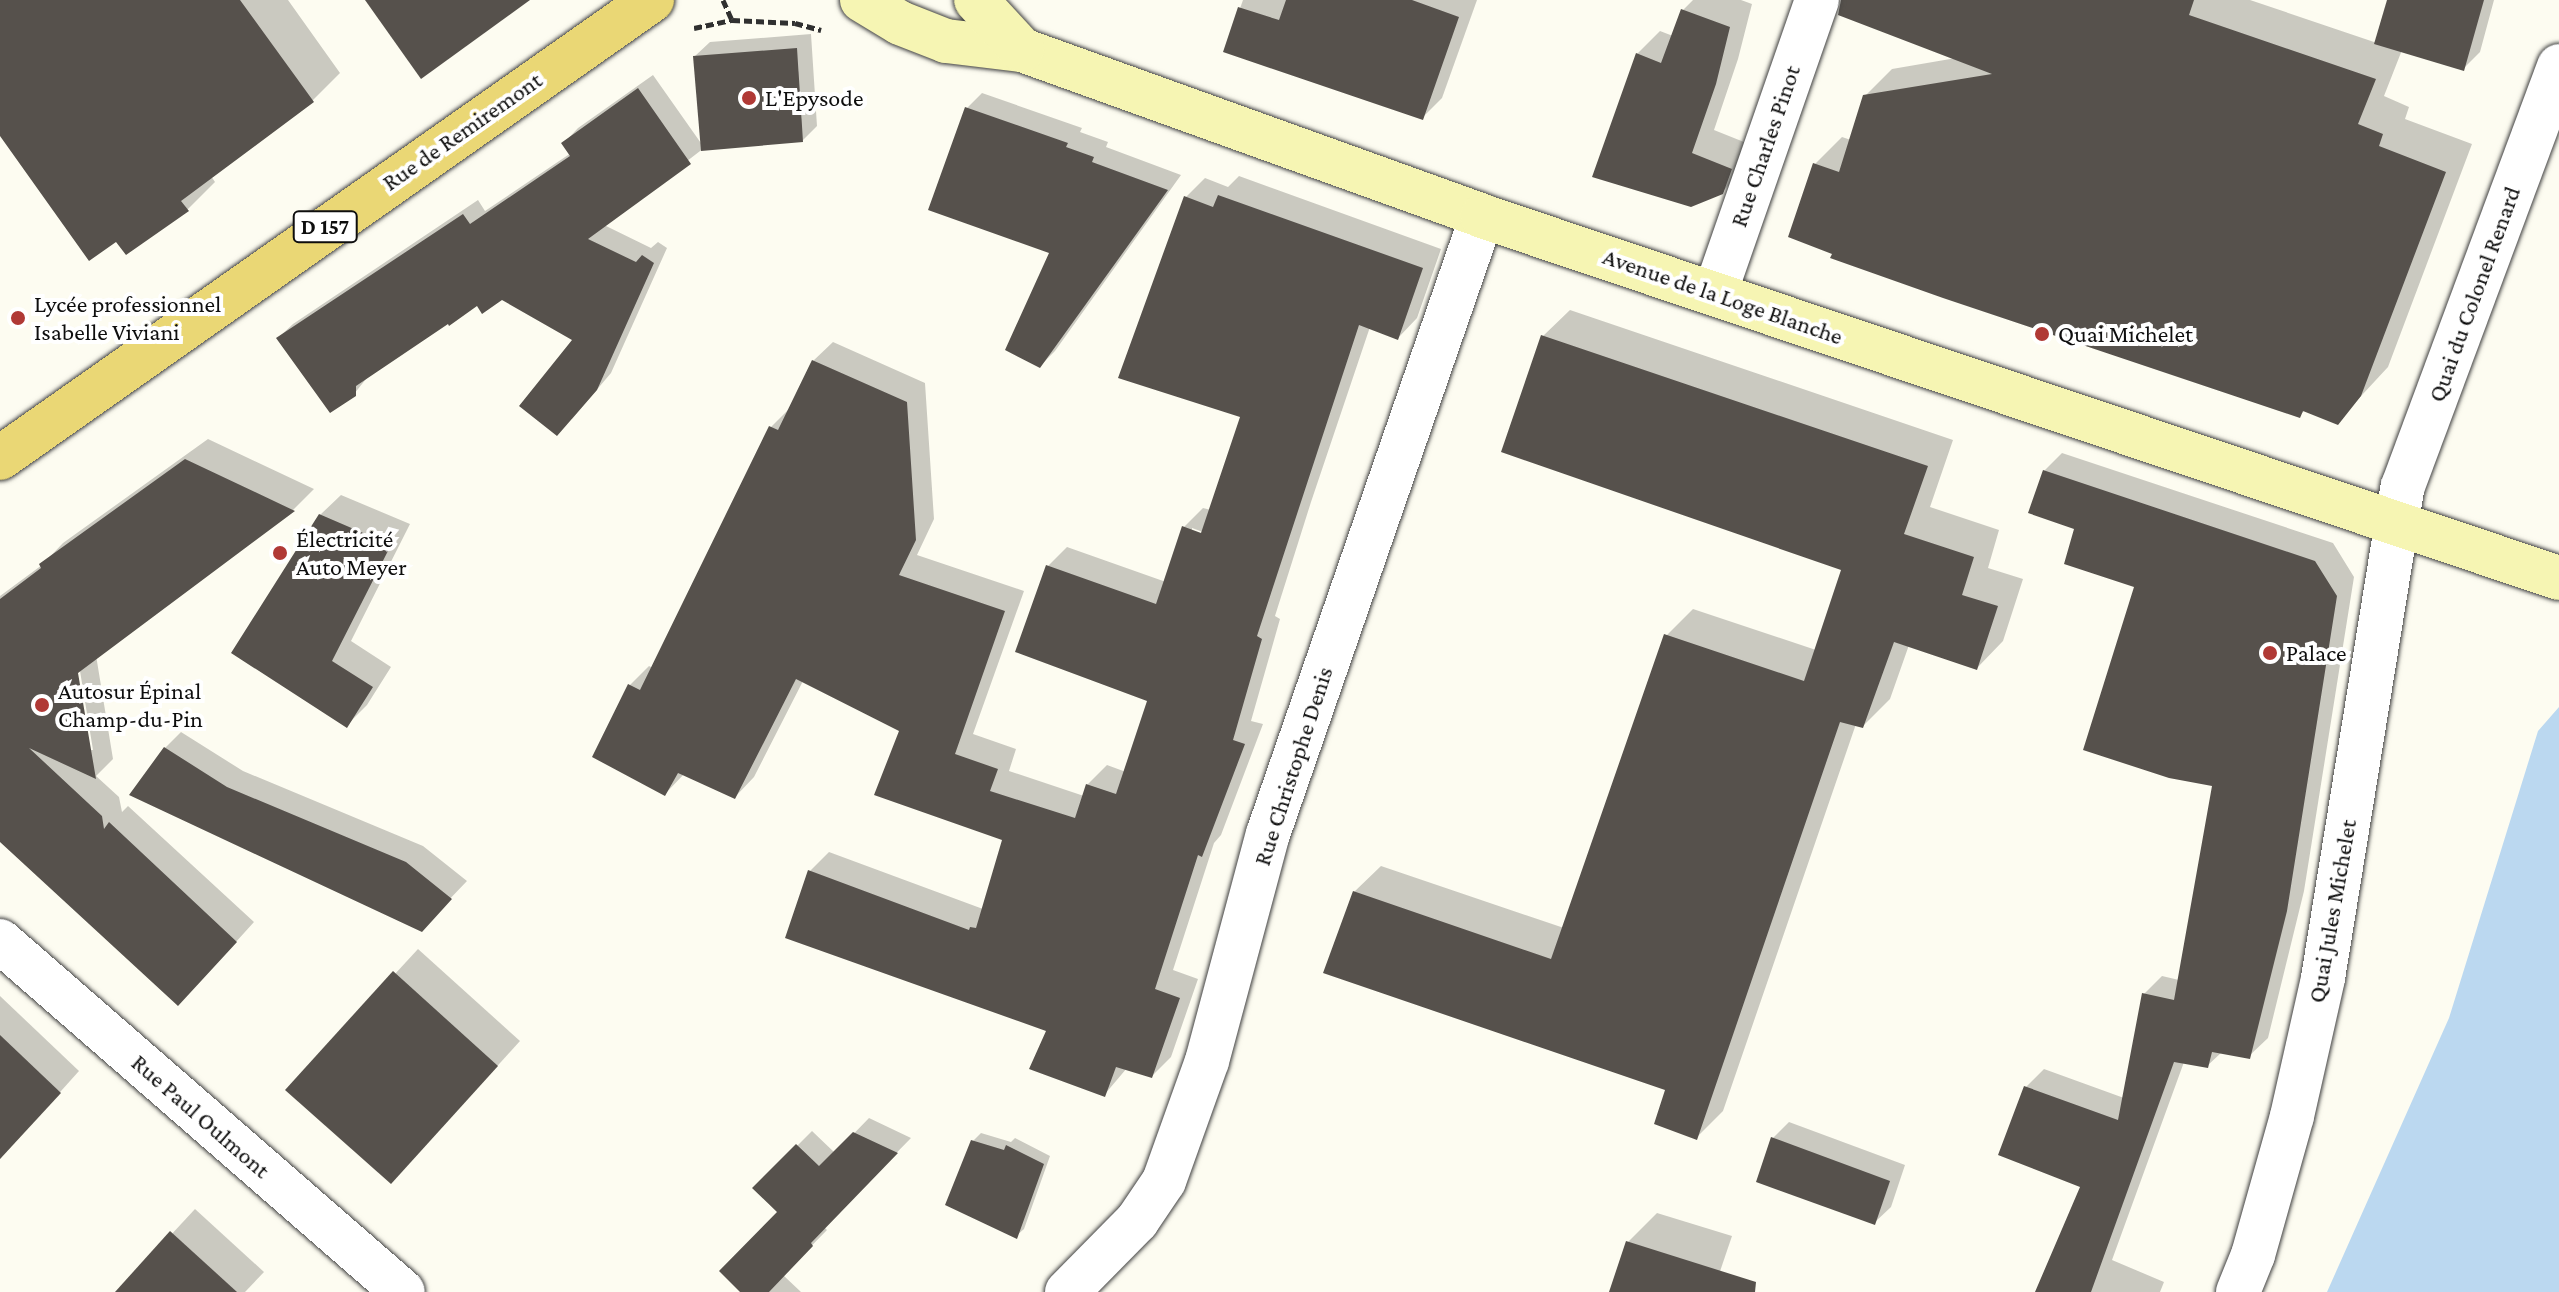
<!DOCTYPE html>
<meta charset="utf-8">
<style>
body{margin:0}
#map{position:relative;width:2559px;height:1292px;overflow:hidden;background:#fdfcf1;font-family:"Crimson Pro",serif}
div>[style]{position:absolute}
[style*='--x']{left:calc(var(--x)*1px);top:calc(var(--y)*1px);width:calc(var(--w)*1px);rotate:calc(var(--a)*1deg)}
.water>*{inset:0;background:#bbd8f0}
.shadow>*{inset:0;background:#0003}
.building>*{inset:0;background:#56514c}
.path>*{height:5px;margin-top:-2.5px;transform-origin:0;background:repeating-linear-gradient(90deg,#303030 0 8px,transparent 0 12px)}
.roads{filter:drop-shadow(0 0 2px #414141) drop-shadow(0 0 2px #414141)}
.street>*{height:44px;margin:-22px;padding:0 22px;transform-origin:22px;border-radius:22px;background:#fff}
.secondary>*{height:44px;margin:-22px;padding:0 22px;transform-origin:22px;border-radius:22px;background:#f6f5b3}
.primary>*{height:44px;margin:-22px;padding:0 22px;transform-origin:22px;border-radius:22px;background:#ead775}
.dots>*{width:22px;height:22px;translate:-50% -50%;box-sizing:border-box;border:4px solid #fff;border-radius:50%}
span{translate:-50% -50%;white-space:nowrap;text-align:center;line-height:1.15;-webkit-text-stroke:8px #fff;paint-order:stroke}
.shield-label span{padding:2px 6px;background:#fff;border:2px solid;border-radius:6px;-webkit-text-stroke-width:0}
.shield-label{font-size:22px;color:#0e0e0e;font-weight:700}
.poi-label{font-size:24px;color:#0e0e0e}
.left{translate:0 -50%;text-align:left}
.street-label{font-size:24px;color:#0e0e0e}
</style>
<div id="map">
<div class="water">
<div style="clip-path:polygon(2559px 707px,2559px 1292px,2327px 1292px,2449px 1018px,2538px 731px)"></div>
</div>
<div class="shadow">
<div style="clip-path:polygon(0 0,288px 0,340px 73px,312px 101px,211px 176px,215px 182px,188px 209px,127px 252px,117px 239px,0 132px)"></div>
<div style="clip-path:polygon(1243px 0,1477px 0,1442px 98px,1422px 118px,1225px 51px)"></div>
<div style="clip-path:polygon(1693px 0,1741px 0,1752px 4px,1738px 59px,1714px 130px,1754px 146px,1746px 168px,1722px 192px,1691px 205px,1637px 54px,1660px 31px,1673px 36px,1683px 10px)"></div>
<div style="clip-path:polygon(1894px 0,2250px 0,2377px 43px,2389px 0,2494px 0,2480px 52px,2463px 69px,2402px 50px,2384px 96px,2409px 107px,2405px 119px,2472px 144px,2388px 367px,2337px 422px,2305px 410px,2299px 416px,1835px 253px,1815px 164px,1842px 137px,1851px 140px,1865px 96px,1892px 69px,1956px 58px)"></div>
<div style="clip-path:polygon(811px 34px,817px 126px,803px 140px,704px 148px,604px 225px,651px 248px,658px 242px,667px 248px,611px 373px,572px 419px,575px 340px,502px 298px,478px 303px,370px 374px,354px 394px,278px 338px,293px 324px,478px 200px,485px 211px,571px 153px,564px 143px,578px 128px,653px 75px,703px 146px,695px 56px,710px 42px)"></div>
<div style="clip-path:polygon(982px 93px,1082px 128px,1080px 132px,1108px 142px,1106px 147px,1181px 175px,1055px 351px,1040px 366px,1052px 252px,967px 108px)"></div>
<div style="clip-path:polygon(evenodd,1239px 176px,1441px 249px,1417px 318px,1398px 338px,1370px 327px,1311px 502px,1275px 616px,1280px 619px,1251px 721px,1263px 724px,1221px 835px,1214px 843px,1173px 970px,1198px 979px,1171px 1057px,1152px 1076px,1127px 1068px,1105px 1094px,1048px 1030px,810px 871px,829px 852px,983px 909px,1004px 839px,901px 730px,803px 681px,754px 777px,735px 797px,685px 773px,665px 794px,630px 685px,649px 666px,653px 668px,771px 427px,792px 406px,813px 361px,833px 342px,925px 383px,934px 519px,917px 555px,1024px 591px,973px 734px,1016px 749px,1009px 771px,1084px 796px,1087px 785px,1107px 765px,1126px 772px,1149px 700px,1048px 566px,1067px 547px,1166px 582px,1184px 527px,1203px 508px,1211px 510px,1243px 416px,1185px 198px,1205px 178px,1228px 187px,1239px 176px,1192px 528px,1211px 535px,1192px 532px,1192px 528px)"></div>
<div style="clip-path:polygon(1570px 310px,1953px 440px,1930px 507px,1999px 530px,1988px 568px,2023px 579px,2003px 641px,1977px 668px,1909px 645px,1890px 699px,1863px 726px,1856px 724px,1723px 1111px,1696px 1138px,1667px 1089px,1354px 892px,1381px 866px,1564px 928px,1666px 636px,1693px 609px,1816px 650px,1844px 569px,1543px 336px)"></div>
<div style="clip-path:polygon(208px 439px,314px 489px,293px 510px,179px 595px,0 653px,0 596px,42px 565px,63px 543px)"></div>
<div style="clip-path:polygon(2062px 453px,2333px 543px,2354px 577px,2304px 891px,2268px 1038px,2249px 1056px,2222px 1052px,2207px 1066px,2184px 1062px,2112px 1260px,2164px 1282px,2160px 1292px,2036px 1292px,2082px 1186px,2026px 1087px,2044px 1069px,2124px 1098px,2144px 994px,2162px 976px,2179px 980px,2215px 784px,2137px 586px,2077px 528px,2044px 471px)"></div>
<div style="clip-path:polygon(341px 495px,410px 524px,351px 641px,391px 667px,367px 705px,347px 725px,233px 653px,320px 515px)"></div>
<div style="clip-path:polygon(95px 649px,113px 759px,96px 776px,119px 797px,122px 812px,128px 806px,254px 922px,197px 985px,0 841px,0 750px,76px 669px,89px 750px,93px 750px,79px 665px)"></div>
<div style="clip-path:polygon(181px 732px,243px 771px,423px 846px,467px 881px,421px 929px,165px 748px)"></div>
<div style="clip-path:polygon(418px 949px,520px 1041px,414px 1158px,288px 1090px)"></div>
<div style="clip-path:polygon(0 996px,79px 1071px,0 1159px)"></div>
<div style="clip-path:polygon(869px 1118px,911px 1138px,824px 1227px,827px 1230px,783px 1275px,801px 1292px,743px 1292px,780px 1212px,755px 1188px,812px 1131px,835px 1153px)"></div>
<div style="clip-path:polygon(1789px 1122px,1905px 1165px,1891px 1207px,1874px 1223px,1773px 1138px)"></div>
<div style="clip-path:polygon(981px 1133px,1011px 1142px,1015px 1138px,1050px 1156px,1024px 1229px,1016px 1236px,973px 1141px)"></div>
<div style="clip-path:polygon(195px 1209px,264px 1272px,245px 1292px,118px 1292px)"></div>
<div style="clip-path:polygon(1657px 1213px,1732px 1236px,1713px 1292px,1611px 1292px,1628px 1242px)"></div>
</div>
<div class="building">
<div style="clip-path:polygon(0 0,240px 0,314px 102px,181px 201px,189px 211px,126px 255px,116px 242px,89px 261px,0 136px)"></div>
<div style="clip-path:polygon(365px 0,530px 0,421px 79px)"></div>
<div style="clip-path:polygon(1286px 0,1412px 0,1459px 17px,1423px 120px,1223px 52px,1238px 7px,1279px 20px)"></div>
<div style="clip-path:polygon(1841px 0,2194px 0,2189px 15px,2376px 79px,2358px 124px,2383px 134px,2379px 146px,2446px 172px,2361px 396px,2338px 425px,2303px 411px,2300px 418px,1943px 298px,1830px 258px,1832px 254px,1788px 237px,1813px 163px,1839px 172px,1863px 95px,1992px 74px,1838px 15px)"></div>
<div style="clip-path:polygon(2387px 0,2484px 0,2464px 71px,2374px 44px)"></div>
<div style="clip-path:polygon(1681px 9px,1730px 27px,1716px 84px,1692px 153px,1732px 169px,1723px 194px,1691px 207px,1592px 177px,1636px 53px,1661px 63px)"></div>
<div style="clip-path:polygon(797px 48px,803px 142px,701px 151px,693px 56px)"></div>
<div style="clip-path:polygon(638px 88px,691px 164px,588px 239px,636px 262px,642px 255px,654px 263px,597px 390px,557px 436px,519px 406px,572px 340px,502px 300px,482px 314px,477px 306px,449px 326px,448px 324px,356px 386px,356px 396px,330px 413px,276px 338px,463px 214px,470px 224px,570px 156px,561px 143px)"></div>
<div style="clip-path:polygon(965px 107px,1068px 143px,1066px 147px,1094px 157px,1092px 162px,1168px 190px,1040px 368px,1005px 350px,1049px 253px,928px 210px)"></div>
<div style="clip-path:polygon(1218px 195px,1423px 268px,1398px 340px,1359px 325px,1257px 636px,1262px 639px,1233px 740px,1245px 744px,1202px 857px,1198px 855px,1155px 989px,1180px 998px,1152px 1078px,1116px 1067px,1105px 1097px,1029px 1069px,1046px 1031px,785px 938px,808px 870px,969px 930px,970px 927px,976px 928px,1002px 840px,874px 795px,899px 731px,796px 679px,735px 799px,678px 773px,665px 796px,592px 757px,628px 684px,640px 690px,769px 426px,778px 430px,812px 360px,907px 402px,916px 540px,899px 575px,1005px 611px,955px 754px,998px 769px,990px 791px,1075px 818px,1086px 784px,1116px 794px,1147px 701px,1015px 652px,1046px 565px,1156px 604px,1182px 526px,1201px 533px,1240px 417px,1118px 378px,1184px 196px,1213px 207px)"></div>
<div style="clip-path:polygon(1541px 335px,1928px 466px,1904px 534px,1974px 557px,1962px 595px,1998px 606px,1977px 670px,1894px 642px,1863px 728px,1840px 722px,1697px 1140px,1654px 1124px,1665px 1090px,1323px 973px,1353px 891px,1551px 959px,1664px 634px,1804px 681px,1841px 570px,1501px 452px)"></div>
<div style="clip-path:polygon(185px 459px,295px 511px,78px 673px,96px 779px,29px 748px,102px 816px,104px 829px,109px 822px,237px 942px,178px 1006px,0 842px,0 599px,41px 568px,39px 564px)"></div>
<div style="clip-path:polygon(2043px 470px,2315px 561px,2337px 596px,2287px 911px,2250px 1059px,2212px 1052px,2208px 1068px,2174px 1062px,2091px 1292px,2035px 1292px,2080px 1187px,1998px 1155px,2024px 1086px,2118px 1120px,2142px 993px,2174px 1000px,2212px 786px,2169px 778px,2083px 750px,2134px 587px,2064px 564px,2074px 529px,2028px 513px)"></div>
<div style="clip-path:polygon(319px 514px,391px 545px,332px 661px,373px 687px,347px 728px,231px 653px)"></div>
<div style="clip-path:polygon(164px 747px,227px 787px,406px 862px,452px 899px,422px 932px,129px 795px)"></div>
<div style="clip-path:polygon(393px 971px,498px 1066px,391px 1184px,285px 1090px)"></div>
<div style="clip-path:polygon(0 1035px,61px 1093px,0 1159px)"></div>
<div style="clip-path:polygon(853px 1132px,898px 1153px,811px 1243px,813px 1246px,769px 1292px,740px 1292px,719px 1271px,777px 1212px,752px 1188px,796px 1144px,819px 1166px)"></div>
<div style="clip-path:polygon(1771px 1137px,1890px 1181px,1875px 1225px,1756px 1182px)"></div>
<div style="clip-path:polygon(971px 1140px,1004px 1150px,1006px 1145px,1044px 1164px,1017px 1239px,945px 1205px)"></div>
<div style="clip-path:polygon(170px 1231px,237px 1292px,115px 1292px)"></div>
<div style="clip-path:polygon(1626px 1241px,1756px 1282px,1755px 1292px,1609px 1292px)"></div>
</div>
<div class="path">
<div style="--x:723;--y:0;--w:22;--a:66"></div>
<div style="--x:694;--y:28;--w:39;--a:-12"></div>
<div style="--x:732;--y:20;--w:63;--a:2.7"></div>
<div style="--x:795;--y:23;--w:27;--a:15"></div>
</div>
<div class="roads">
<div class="street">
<div style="--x:1715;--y:293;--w:310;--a:-70.8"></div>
<div style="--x:0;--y:941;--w:534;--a:41.05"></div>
<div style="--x:1067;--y:1292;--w:100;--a:-45.4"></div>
<div style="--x:1137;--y:1221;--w:48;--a:-56"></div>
<div style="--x:1164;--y:1181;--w:127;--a:-70.3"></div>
<div style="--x:1207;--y:1061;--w:235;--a:-75"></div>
<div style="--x:1268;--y:834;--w:654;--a:-70.9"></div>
<div style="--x:2238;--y:1292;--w:40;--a:-68"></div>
<div style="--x:2253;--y:1255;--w:144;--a:-74.3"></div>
<div style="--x:2292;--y:1116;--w:141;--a:-77.3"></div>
<div style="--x:2323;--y:978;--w:498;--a:-80.8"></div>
<div style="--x:2403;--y:486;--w:448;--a:-69.6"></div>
</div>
<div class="secondary">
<div style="--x:862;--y:0;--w:44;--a:31.2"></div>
<div style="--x:900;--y:23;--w:49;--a:21.4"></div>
<div style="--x:946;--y:41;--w:77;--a:6.8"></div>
<div style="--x:1022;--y:50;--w:489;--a:19.8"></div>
<div style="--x:1482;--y:216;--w:1136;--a:18.58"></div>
<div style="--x:976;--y:0;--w:68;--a:47.4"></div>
</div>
<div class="primary">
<div style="--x:0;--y:458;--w:797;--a:-35.09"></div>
</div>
</div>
<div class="dots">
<div style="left:749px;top:98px;background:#b03935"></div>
<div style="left:18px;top:318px;background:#b03935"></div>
<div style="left:2042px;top:334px;background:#b03935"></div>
<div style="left:280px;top:553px;background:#b03935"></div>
<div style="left:2270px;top:653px;background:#b03935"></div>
<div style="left:42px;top:705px;background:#b03935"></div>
</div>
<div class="shield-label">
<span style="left:325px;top:227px">D 157</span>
</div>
<div class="poi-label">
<span class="left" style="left:765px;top:98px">L'Epysode</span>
<span class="left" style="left:34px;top:318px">Lycée professionnel<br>Isabelle Viviani</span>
<span class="left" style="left:2058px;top:334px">Quai Michelet</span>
<span class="left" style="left:296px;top:553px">Électricité<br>Auto Meyer</span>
<span class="left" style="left:2286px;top:653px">Palace</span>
<span class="left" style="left:58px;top:705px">Autosur Épinal<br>Champ-du-Pin</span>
</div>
<div class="street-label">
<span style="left:462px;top:131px;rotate:-35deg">Rue de Remiremont</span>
<span style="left:1765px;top:146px;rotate:-71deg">Rue Charles Pinot</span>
<span style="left:2474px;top:294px;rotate:-70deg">Quai du Colonel Renard</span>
<span style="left:1723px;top:296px;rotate:19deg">Avenue de la Loge Blanche</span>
<span style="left:1293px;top:766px;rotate:-72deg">Rue Christophe Denis</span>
<span style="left:2332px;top:911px;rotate:-80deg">Quai Jules Michelet</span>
<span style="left:201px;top:1116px;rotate:41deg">Rue Paul Oulmont</span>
</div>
</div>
